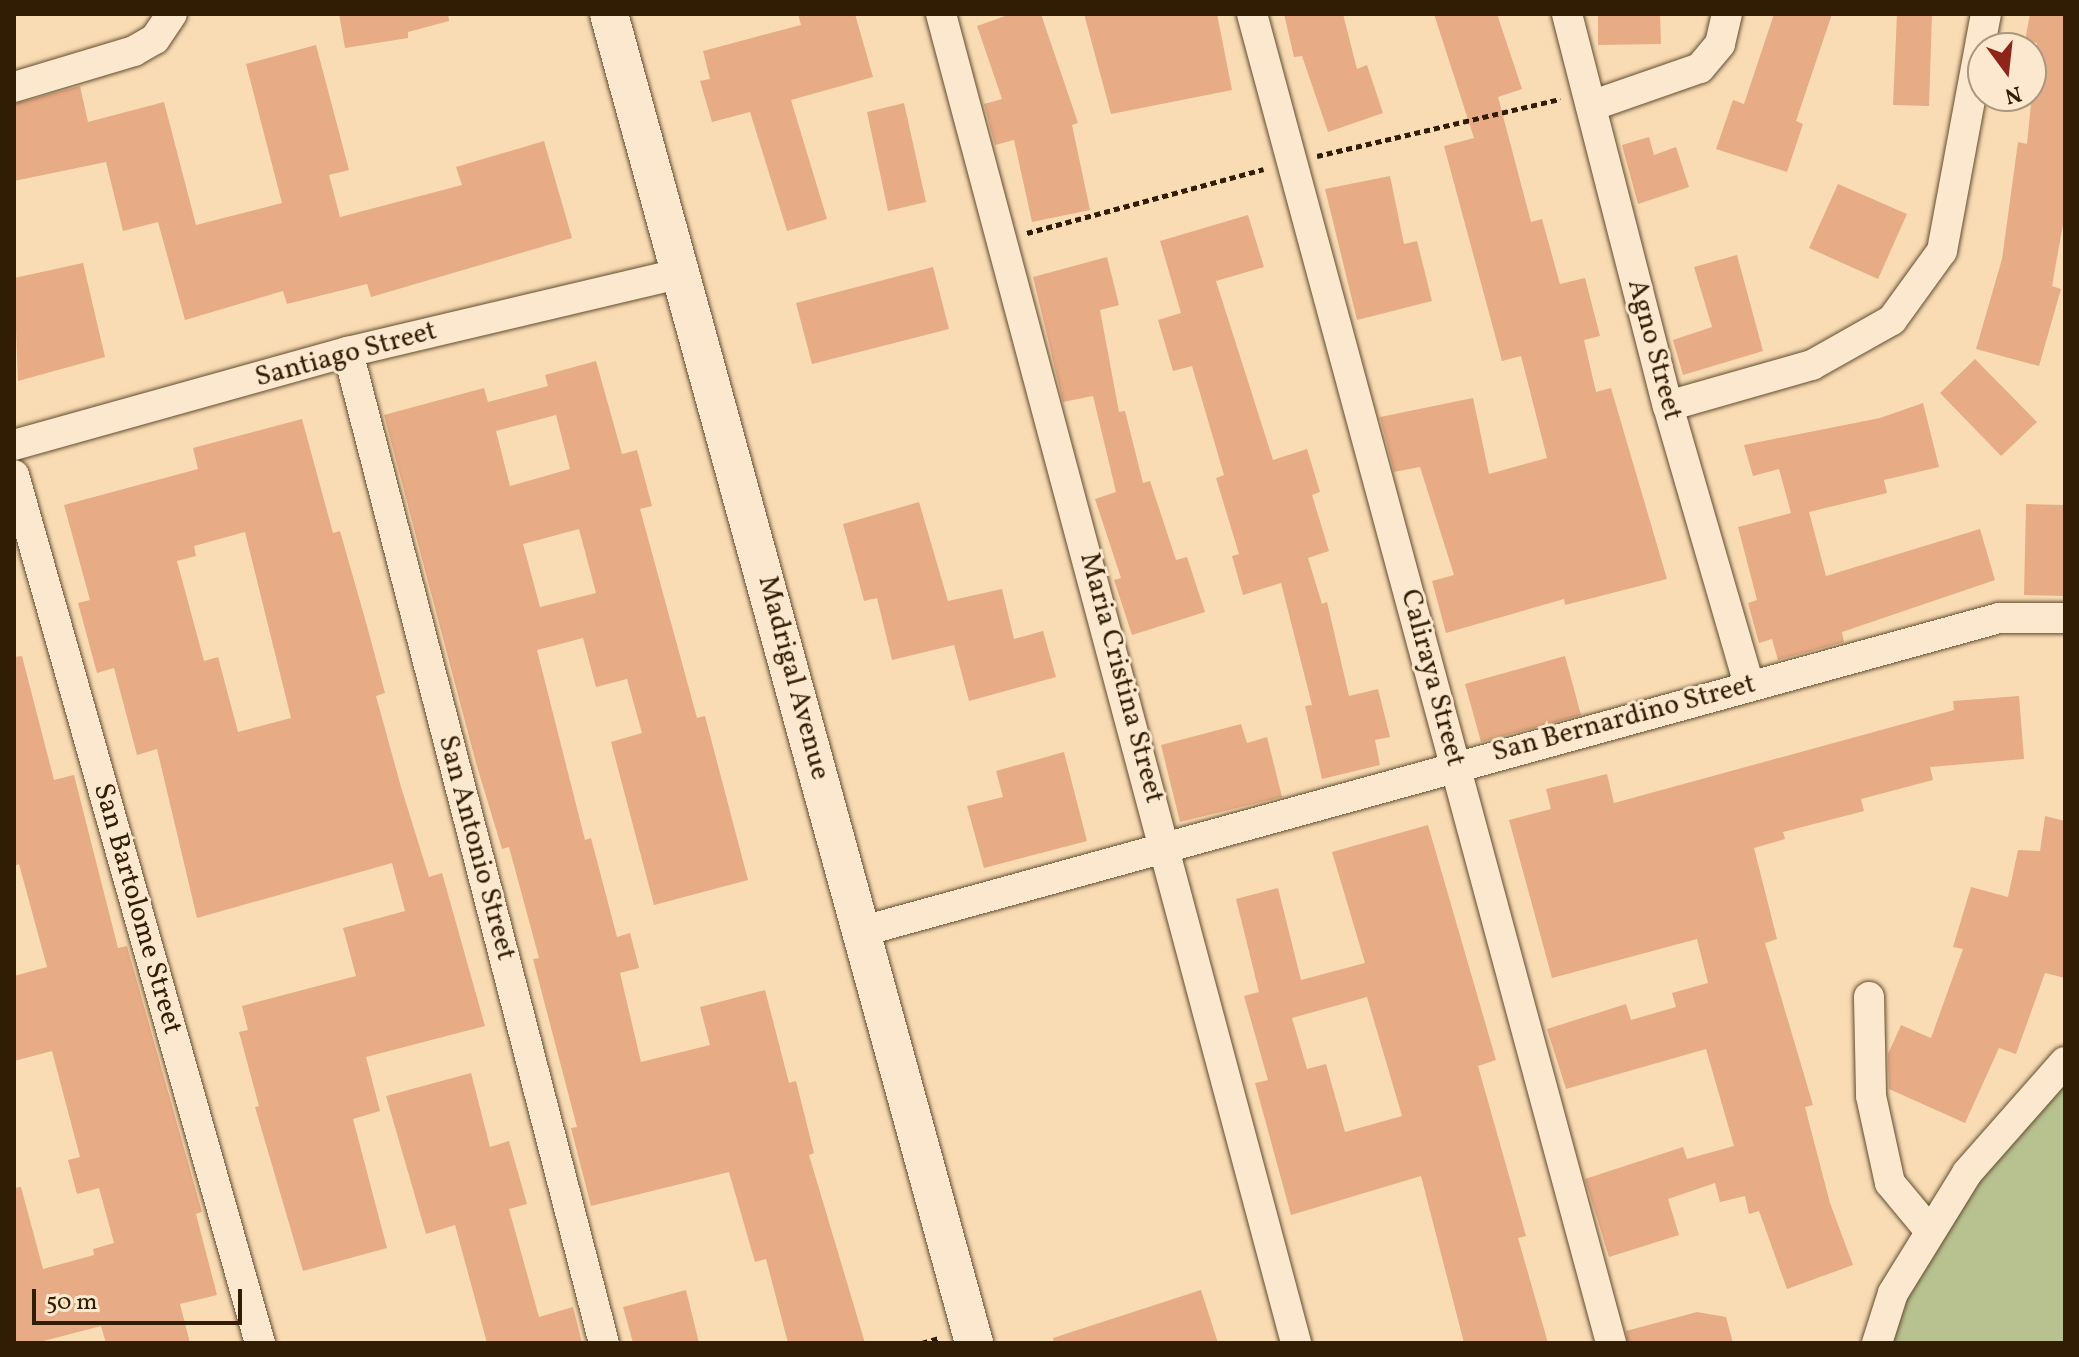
<!DOCTYPE html>
<style>
body{margin:0}
#map{position:relative;width:2079px;height:1357px;overflow:hidden;background:#f9dcb4;font-family:Vollkorn,serif}
div>[style]{position:absolute}
[style*='--x']{left:calc(var(--x)*1px);top:calc(var(--y)*1px);width:calc(var(--w)*1px);rotate:calc(var(--a)*1deg)}
.green>*{inset:0;background:#b8c291}
.building>*{inset:0;background:#e7ab85}
.path>*{height:5px;margin-top:-2.5px;transform-origin:0;background:repeating-linear-gradient(90deg,#311d03 0 6px,transparent 0 10px)}
.roads{filter:drop-shadow(0 0 2px #634d2f) drop-shadow(0 0 2px #634d2f)}
.minor>*{height:30px;margin:-15px;padding:0 15px;transform-origin:15px;border-radius:15px;background:#fbe8ce}
.tertiary>*{height:38px;margin:-19px;padding:0 19px;transform-origin:19px;border-radius:19px;background:#fbe8ce}
span{translate:-50% -50%;white-space:nowrap;text-align:center;line-height:1.15;-webkit-text-stroke:6px #fbe8ce;paint-order:stroke}
.street-label{font-size:28px;color:#311d03}
.frame{position:absolute;inset:0;border:16px solid #311d03;pointer-events:none}
.north{position:absolute;left:1967px;top:32px;width:80px;height:80px;box-sizing:border-box;background:#fbe8ce;border:2px solid #aa977d;border-radius:50%;rotate:165deg;font-size:22px;font-weight:700;line-height:32px;text-align:center;color:#311d03}
.north::after{content:'';display:block;margin:auto;width:28px;height:36px;background:#8f2418;clip-path:polygon(50% 0,100% 100%,50% 72%,0 100%)}
.scale{position:absolute;left:32px;top:1289px;width:210px;height:36px;box-sizing:border-box;border:4px solid #311d03;border-top:0;padding-left:10px;font-size:24px;line-height:28px;white-space:nowrap;color:#311d03;-webkit-text-stroke:6px #fbe8ce;paint-order:stroke}
</style>
<div id="map">
<div class="green">
<div style="clip-path:polygon(2065px 1084px,2065px 1343px,1893px 1343px,1908px 1296px,1971px 1188px)"></div>
</div>
<div class="building">
<div style="clip-path:polygon(339px 14px,448px 14px,449px 21px,408px 32px,408px 38px,345px 48px)"></div>
<div style="clip-path:polygon(798px 14px,855px 14px,873px 77px,791px 100px,827px 219px,787px 231px,750px 112px,712px 122px,700px 81px,710px 79px,703px 51px,801px 25px)"></div>
<div style="clip-path:polygon(1011px 14px,1041px 14px,1078px 123px,1072px 125px,1090px 210px,1032px 222px,1014px 140px,995px 145px,984px 104px,1002px 99px,977px 26px)"></div>
<div style="clip-path:polygon(1084px 14px,1217px 14px,1232px 90px,1111px 114px)"></div>
<div style="clip-path:polygon(1284px 14px,1343px 14px,1357px 69px,1367px 65px,1383px 113px,1328px 132px,1302px 56px,1294px 57px)"></div>
<div style="clip-path:polygon(1434px 14px,1497px 14px,1522px 89px,1498px 97px,1531px 222px,1542px 219px,1560px 284px,1585px 278px,1600px 336px,1584px 340px,1596px 392px,1611px 388px,1667px 579px,1565px 605px,1564px 599px,1446px 633px,1432px 581px,1454px 575px,1420px 467px,1394px 472px,1380px 417px,1473px 398px,1489px 474px,1547px 458px,1521px 356px,1502px 361px,1444px 146px,1474px 138px)"></div>
<div style="clip-path:polygon(1598px 14px,1660px 14px,1661px 44px,1598px 45px)"></div>
<div style="clip-path:polygon(1774px 14px,1832px 14px,1796px 121px,1803px 124px,1787px 172px,1716px 149px,1733px 100px,1744px 104px)"></div>
<div style="clip-path:polygon(1897px 14px,1932px 14px,1929px 106px,1893px 105px)"></div>
<div style="clip-path:polygon(2030px 14px,2065px 14px,2065px 213px,2052px 286px,2061px 289px,2039px 366px,1976px 349px,2002px 259px,2018px 142px,2027px 144px,2037px 43px,2025px 41px)"></div>
<div style="clip-path:polygon(316px 45px,349px 170px,329px 175px,340px 217px,462px 185px,456px 167px,544px 141px,572px 238px,371px 297px,367px 284px,287px 304px,283px 291px,185px 320px,158px 222px,123px 231px,106px 162px,14px 181px,14px 104px,80px 86px,88px 122px,164px 102px,196px 225px,282px 203px,246px 64px)"></div>
<div style="clip-path:polygon(904px 103px,926px 202px,888px 211px,867px 112px)"></div>
<div style="clip-path:polygon(1649px 137px,1654px 155px,1676px 147px,1689px 187px,1638px 204px,1622px 145px)"></div>
<div style="clip-path:polygon(1390px 176px,1404px 244px,1417px 241px,1432px 301px,1357px 320px,1325px 189px)"></div>
<div style="clip-path:polygon(1838px 184px,1907px 214px,1878px 279px,1809px 248px)"></div>
<div style="clip-path:polygon(1248px 215px,1264px 267px,1216px 281px,1273px 460px,1307px 449px,1320px 492px,1312px 495px,1329px 551px,1308px 558px,1322px 604px,1327px 602px,1349px 696px,1378px 689px,1390px 737px,1375px 740px,1380px 765px,1322px 779px,1305px 706px,1312px 705px,1281px 583px,1243px 595px,1232px 556px,1239px 554px,1216px 478px,1224px 475px,1192px 366px,1173px 371px,1158px 320px,1181px 313px,1160px 241px)"></div>
<div style="clip-path:polygon(1737px 255px,1763px 351px,1683px 375px,1673px 340px,1712px 327px,1694px 267px)"></div>
<div style="clip-path:polygon(1107px 257px,1119px 305px,1100px 310px,1119px 412px,1125px 411px,1143px 483px,1150px 481px,1176px 560px,1187px 557px,1205px 612px,1132px 635px,1114px 580px,1121px 578px,1095px 499px,1116px 492px,1093px 396px,1063px 402px,1033px 277px)"></div>
<div style="clip-path:polygon(83px 263px,105px 357px,18px 381px,14px 278px)"></div>
<div style="clip-path:polygon(933px 267px,949px 329px,812px 364px,796px 303px)"></div>
<div style="clip-path:polygon(1975px 359px,2037px 422px,2001px 456px,1940px 393px)"></div>
<div style="clip-path:polygon(evenodd,596px 361px,622px 454px,637px 450px,652px 506px,640px 509px,697px 718px,705px 716px,748px 880px,654px 905px,611px 742px,642px 733px,627px 679px,596px 687px,583px 638px,537px 650px,585px 840px,591px 838px,617px 937px,630px 933px,639px 968px,620px 973px,641px 1062px,710px 1045px,700px 1007px,765px 990px,789px 1083px,796px 1081px,814px 1153px,809px 1155px,865px 1343px,788px 1343px,766px 1259px,755px 1262px,729px 1172px,591px 1206px,571px 1128px,577px 1127px,533px 959px,539px 958px,509px 847px,502px 849px,476px 763px,384px 415px,484px 388px,488px 402px,548px 386px,545px 375px,596px 361px,556px 415px,570px 469px,510px 486px,496px 431px,556px 415px,596px 361px,579px 529px,596px 593px,540px 607px,523px 544px,579px 529px)"></div>
<div style="clip-path:polygon(1923px 403px,1939px 467px,1884px 480px,1887px 493px,1809px 512px,1826px 576px,1980px 529px,1995px 580px,1842px 632px,1844px 642px,1778px 660px,1772px 639px,1759px 643px,1748px 603px,1757px 600px,1738px 527px,1791px 513px,1779px 469px,1753px 476px,1744px 445px,1880px 418px)"></div>
<div style="clip-path:polygon(evenodd,302px 419px,333px 533px,340px 531px,367px 626px,385px 693px,376px 696px,401px 787px,429px 877px,442px 873px,485px 1026px,366px 1057px,380px 1111px,353px 1119px,387px 1248px,303px 1271px,255px 1107px,259px 1106px,239px 1032px,248px 1030px,242px 1006px,356px 976px,343px 928px,405px 911px,392px 863px,197px 918px,157px 749px,137px 755px,114px 668px,97px 673px,78px 603px,90px 600px,64px 505px,198px 469px,193px 448px,302px 419px,245px 532px,291px 718px,238px 732px,218px 657px,204px 661px,177px 561px,196px 556px,194px 546px,245px 532px)"></div>
<div style="clip-path:polygon(919px 502px,948px 601px,1002px 589px,1014px 639px,1043px 631px,1056px 677px,969px 701px,954px 645px,892px 660px,877px 598px,864px 601px,843px 524px)"></div>
<div style="clip-path:polygon(2026px 504px,2065px 505px,2065px 596px,2024px 595px)"></div>
<div style="clip-path:polygon(22px 656px,54px 780px,74px 775px,118px 948px,127px 946px,202px 1212px,196px 1214px,217px 1295px,180px 1304px,190px 1343px,106px 1343px,101px 1326px,36px 1343px,14px 1343px,14px 1188px,21px 1187px,43px 1269px,94px 1255px,93px 1249px,114px 1243px,99px 1188px,77px 1194px,68px 1160px,80px 1157px,52px 1051px,14px 1061px,14px 976px,47px 967px,19px 864px,14px 866px,14px 657px)"></div>
<div style="clip-path:polygon(1565px 656px,1581px 715px,1481px 742px,1465px 684px)"></div>
<div style="clip-path:polygon(2019px 696px,2024px 759px,1930px 767px,1933px 780px,1861px 799px,1864px 811px,1783px 832px,1785px 839px,1754px 848px,1777px 939px,1765px 943px,1813px 1105px,1805px 1107px,1830px 1203px,1853px 1265px,1787px 1289px,1759px 1211px,1749px 1214px,1745px 1196px,1720px 1202px,1715px 1183px,1668px 1199px,1679px 1235px,1609px 1257px,1585px 1179px,1683px 1147px,1687px 1159px,1734px 1146px,1706px 1049px,1566px 1089px,1547px 1029px,1626px 1004px,1631px 1020px,1676px 1007px,1672px 993px,1708px 983px,1697px 939px,1552px 978px,1509px 820px,1551px 809px,1546px 789px,1607px 774px,1614px 803px,1954px 710px,1953px 701px)"></div>
<div style="clip-path:polygon(1241px 724px,1247px 743px,1267px 737px,1282px 797px,1180px 822px,1161px 745px)"></div>
<div style="clip-path:polygon(1064px 752px,1087px 841px,984px 868px,967px 806px,1003px 797px,996px 771px)"></div>
<div style="clip-path:polygon(2045px 816px,2065px 821px,2065px 978px,2045px 973px,2016px 1054px,1999px 1048px,1965px 1123px,1889px 1089px,1888px 1054px,1901px 1025px,1931px 1038px,1963px 949px,1953px 947px,1971px 887px,2008px 897px,2018px 850px,2040px 851px)"></div>
<div style="clip-path:polygon(evenodd,1428px 825px,1496px 1060px,1478px 1066px,1526px 1236px,1518px 1238px,1548px 1343px,1464px 1343px,1421px 1176px,1291px 1215px,1255px 1083px,1268px 1080px,1244px 996px,1259px 992px,1236px 899px,1278px 888px,1301px 980px,1365px 963px,1332px 852px,1428px 825px,1367px 997px,1402px 1116px,1345px 1132px,1326px 1064px,1307px 1069px,1292px 1018px,1367px 997px)"></div>
<div style="clip-path:polygon(471px 1073px,490px 1147px,509px 1141px,527px 1204px,509px 1209px,539px 1317px,573px 1307px,582px 1343px,487px 1343px,455px 1225px,426px 1234px,386px 1096px)"></div>
<div style="clip-path:polygon(686px 1290px,699px 1343px,633px 1343px,623px 1307px)"></div>
<div style="clip-path:polygon(1201px 1290px,1218px 1343px,1054px 1343px,1053px 1338px)"></div>
<div style="clip-path:polygon(1697px 1312px,1726px 1317px,1733px 1343px,1628px 1343px,1626px 1331px)"></div>
</div>
<div class="path">
<div style="--x:1317;--y:156;--w:250;--a:-13.2"></div>
<div style="--x:1027;--y:233;--w:245;--a:-15.1"></div>
<div style="--x:922;--y:1343;--w:19;--a:-16"></div>
</div>
<div class="roads">
<div class="minor">
<div style="--x:941;--y:14;--w:1376;--a:75.04"></div>
<div style="--x:1252;--y:14;--w:1377;--a:74.88"></div>
<div style="--x:1567;--y:14;--w:405;--a:75.6"></div>
<div style="--x:1668;--y:406;--w:291;--a:73.8"></div>
<div style="--x:14;--y:87;--w:125;--a:-16.7"></div>
<div style="--x:134;--y:51;--w:24;--a:-30"></div>
<div style="--x:155;--y:39;--w:30;--a:-56"></div>
<div style="--x:1591;--y:106;--w:115;--a:-19.2"></div>
<div style="--x:1700;--y:68;--w:31;--a:-50"></div>
<div style="--x:1720;--y:44;--w:31;--a:-77"></div>
<div style="--x:348;--y:352;--w:1024;--a:75.52"></div>
<div style="--x:1668;--y:406;--w:150;--a:-15.9"></div>
<div style="--x:1812;--y:365;--w:92;--a:-29.4"></div>
<div style="--x:1892;--y:320;--w:85;--a:-54.1"></div>
<div style="--x:1942;--y:251;--w:241;--a:-79.5"></div>
<div style="--x:14;--y:445;--w:347;--a:-15.6"></div>
<div style="--x:348;--y:352;--w:342;--a:-13.3"></div>
<div style="--x:14;--y:475;--w:902;--a:74.18"></div>
<div style="--x:863;--y:931;--w:1178;--a:-15.4"></div>
<div style="--x:1999;--y:618;--w:66;--a:0"></div>
<div style="--x:1869;--y:997;--w:99;--a:88.8"></div>
<div style="--x:1871;--y:1096;--w:89;--a:77.7"></div>
<div style="--x:1890;--y:1183;--w:61;--a:50.3"></div>
<div style="--x:1877;--y:1343;--w:52;--a:-72.3"></div>
<div style="--x:1893;--y:1293;--w:141;--a:-58.3"></div>
<div style="--x:1967;--y:1173;--w:148;--a:-48.6"></div>
</div>
<div class="tertiary">
<div style="--x:609;--y:14;--w:1378;--a:74.64"></div>
</div>
</div>
<div class="street-label">
<span style="left:1654px;top:350px;rotate:75deg">Agno Street</span>
<span style="left:346px;top:355px;rotate:-15deg">Santiago Street</span>
<span style="left:793px;top:678px;rotate:75deg">Madrigal Avenue</span>
<span style="left:1121px;top:678px;rotate:75deg">Maria Cristina Street</span>
<span style="left:1432px;top:678px;rotate:75deg">Caliraya Street</span>
<span style="left:1624px;top:719px;rotate:-15deg">San Bernardino Street</span>
<span style="left:476px;top:848px;rotate:75deg">San Antonio Street</span>
<span style="left:137px;top:909px;rotate:74deg">San Bartolome Street</span>
</div>
<div class="frame"></div>
<div class="north">N</div>
<div class="scale">50 m</div>
</div>
